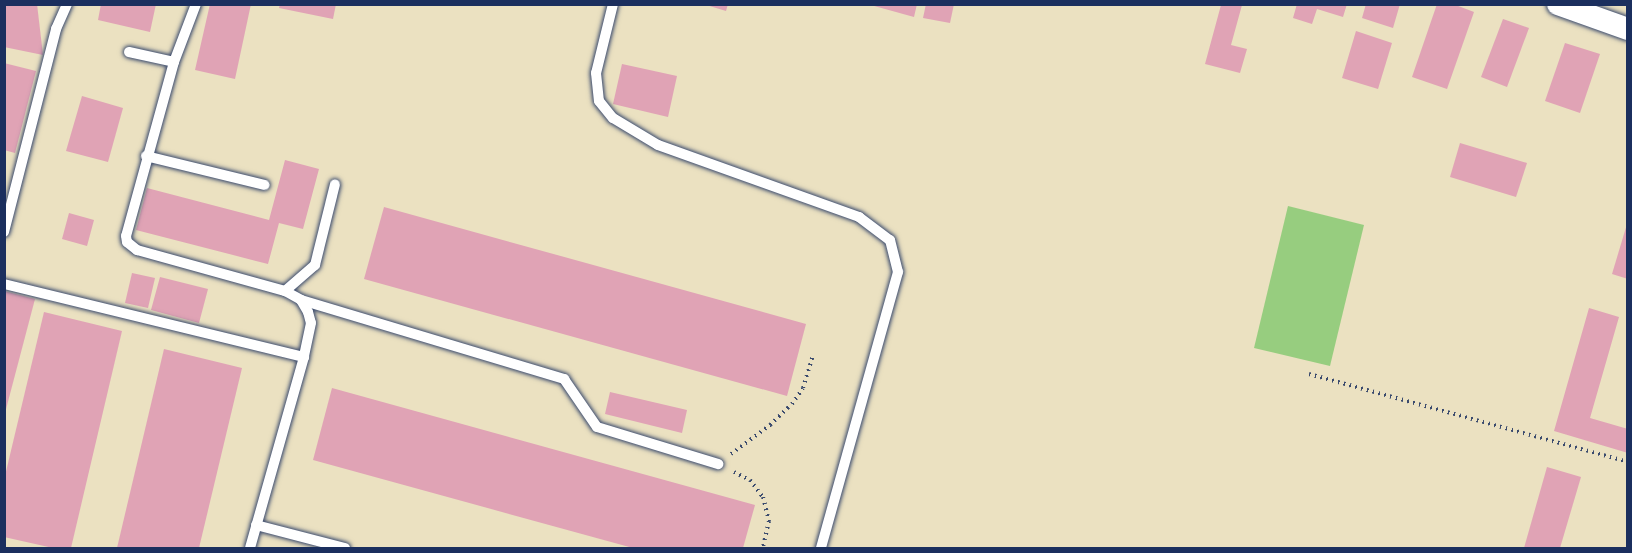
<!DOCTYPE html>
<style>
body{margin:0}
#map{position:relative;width:1632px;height:553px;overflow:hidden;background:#ebe1c1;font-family:Mali,sans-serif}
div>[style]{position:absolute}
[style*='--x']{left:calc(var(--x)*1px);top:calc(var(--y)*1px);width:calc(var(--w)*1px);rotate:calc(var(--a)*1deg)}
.green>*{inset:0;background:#97cd7f}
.building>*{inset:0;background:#e0a3b5}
.path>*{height:4px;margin-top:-2px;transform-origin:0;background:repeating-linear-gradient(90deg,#3a4a6d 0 1.5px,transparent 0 6px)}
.roads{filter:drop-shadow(0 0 2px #3a4a6d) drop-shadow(0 0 2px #3a4a6d)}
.lane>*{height:10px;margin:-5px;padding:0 5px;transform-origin:5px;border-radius:5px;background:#fff}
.street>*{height:22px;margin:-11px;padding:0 11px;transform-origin:11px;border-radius:11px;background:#fff}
span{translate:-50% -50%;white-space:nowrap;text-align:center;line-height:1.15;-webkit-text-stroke:4.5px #f6f6f2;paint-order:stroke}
.frame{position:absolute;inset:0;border:6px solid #1b2f5e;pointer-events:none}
</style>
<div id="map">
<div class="green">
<div style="clip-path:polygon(1288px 206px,1364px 225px,1330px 366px,1254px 348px)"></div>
</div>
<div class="building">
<div style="clip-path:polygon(4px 4px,37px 4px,43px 55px,4px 47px)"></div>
<div style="clip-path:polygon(101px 4px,156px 4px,150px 32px,98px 20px)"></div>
<div style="clip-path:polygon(210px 4px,251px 4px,235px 79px,195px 70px)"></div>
<div style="clip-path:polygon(280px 4px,336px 4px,333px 19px,279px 8px)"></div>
<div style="clip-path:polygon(703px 4px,728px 4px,726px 11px)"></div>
<div style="clip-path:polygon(867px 4px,917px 4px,914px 17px)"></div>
<div style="clip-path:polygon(926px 4px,954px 4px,950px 23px,923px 18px)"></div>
<div style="clip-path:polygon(1297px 4px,1347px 4px,1343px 17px,1317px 9px,1312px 24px,1293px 18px)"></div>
<div style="clip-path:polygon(1366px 4px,1400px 4px,1393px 28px,1362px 18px)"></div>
<div style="clip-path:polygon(1437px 4px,1453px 4px,1474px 12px,1447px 89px,1412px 77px)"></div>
<div style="clip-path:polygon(1221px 5px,1242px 5px,1231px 45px,1247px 49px,1240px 73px,1205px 64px)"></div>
<div style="clip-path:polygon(1503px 19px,1529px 28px,1507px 87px,1481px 77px)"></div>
<div style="clip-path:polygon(1356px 31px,1392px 43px,1378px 89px,1342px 78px)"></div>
<div style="clip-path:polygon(1565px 43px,1600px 54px,1580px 113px,1545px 101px)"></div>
<div style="clip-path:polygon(4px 63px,36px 71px,15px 153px,4px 150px)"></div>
<div style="clip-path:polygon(622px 64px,677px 76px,668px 117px,613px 104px)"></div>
<div style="clip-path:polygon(82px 96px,123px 108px,108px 162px,66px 151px)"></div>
<div style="clip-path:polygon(1460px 143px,1527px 163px,1516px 197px,1450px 177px)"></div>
<div style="clip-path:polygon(285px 160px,319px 169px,303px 229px,279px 223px,268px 264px,136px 230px,147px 188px,269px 220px)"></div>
<div style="clip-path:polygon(384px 207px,806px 324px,787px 396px,364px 279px)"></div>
<div style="clip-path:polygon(69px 213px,94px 220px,87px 246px,62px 239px)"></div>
<div style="clip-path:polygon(1627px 224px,1628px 225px,1628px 279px,1612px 274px)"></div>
<div style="clip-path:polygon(132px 273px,155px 278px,148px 308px,125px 303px)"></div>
<div style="clip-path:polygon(160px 277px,208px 289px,199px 323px,151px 310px)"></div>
<div style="clip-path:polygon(4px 291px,35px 299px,5px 413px,4px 412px)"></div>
<div style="clip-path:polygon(1589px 308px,1619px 317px,1590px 418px,1628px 429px,1628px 453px,1554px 431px)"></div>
<div style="clip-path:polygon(44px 312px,122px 331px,71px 548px,53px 548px,4px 537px,4px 480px)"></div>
<div style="clip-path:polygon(164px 349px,242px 368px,199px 548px,117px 548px)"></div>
<div style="clip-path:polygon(332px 388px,755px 505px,743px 548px,633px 548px,313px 460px)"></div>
<div style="clip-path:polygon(610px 392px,687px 410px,682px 433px,605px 414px)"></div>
<div style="clip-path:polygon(1547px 467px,1581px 477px,1560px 548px,1524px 548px)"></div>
</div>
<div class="path">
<div style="--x:1309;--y:374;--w:331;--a:15.4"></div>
<div style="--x:731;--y:454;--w:49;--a:-36.6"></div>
<div style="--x:770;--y:425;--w:30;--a:-44"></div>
<div style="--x:792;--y:404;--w:19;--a:-55"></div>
<div style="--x:803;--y:388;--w:34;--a:-73"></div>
<div style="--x:734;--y:472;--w:18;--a:27"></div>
<div style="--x:750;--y:480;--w:21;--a:53"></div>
<div style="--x:763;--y:497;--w:25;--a:76"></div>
<div style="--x:769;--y:521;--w:28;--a:103"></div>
</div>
<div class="roads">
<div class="lane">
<div style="--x:196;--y:4;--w:62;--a:110.8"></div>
<div style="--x:174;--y:62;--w:180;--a:105.4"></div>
<div style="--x:126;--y:236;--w:6;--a:81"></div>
<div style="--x:127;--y:242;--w:13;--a:39"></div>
<div style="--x:137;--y:250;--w:154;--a:15.5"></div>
<div style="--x:285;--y:291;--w:18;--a:29"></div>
<div style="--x:301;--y:300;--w:14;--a:60"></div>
<div style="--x:308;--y:312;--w:11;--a:75"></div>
<div style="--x:311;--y:323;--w:35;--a:102"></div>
<div style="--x:304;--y:357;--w:198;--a:105.8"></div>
<div style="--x:613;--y:4;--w:71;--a:103.8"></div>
<div style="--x:596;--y:73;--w:28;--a:84"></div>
<div style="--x:599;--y:101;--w:22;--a:51"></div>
<div style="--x:613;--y:118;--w:52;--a:31"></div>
<div style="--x:658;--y:145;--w:214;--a:19.7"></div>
<div style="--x:859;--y:217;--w:39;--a:37"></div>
<div style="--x:890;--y:240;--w:33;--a:76"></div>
<div style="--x:898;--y:272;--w:287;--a:105.6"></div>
<div style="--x:129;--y:52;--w:46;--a:12.5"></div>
<div style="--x:146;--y:156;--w:122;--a:13.7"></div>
<div style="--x:4;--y:232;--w:210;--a:-75.6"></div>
<div style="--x:56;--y:29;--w:27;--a:-66"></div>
<div style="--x:4;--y:284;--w:309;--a:13.7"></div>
<div style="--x:285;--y:291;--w:40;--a:-41"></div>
<div style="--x:315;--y:265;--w:83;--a:-76.1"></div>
<div style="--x:301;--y:300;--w:275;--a:16.7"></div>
<div style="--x:564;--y:379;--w:58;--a:55.5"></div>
<div style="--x:597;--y:427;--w:127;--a:17"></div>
<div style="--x:256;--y:525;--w:92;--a:14.5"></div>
</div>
<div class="street">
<div style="--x:1558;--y:4;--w:74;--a:19.7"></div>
</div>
</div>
<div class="frame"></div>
</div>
